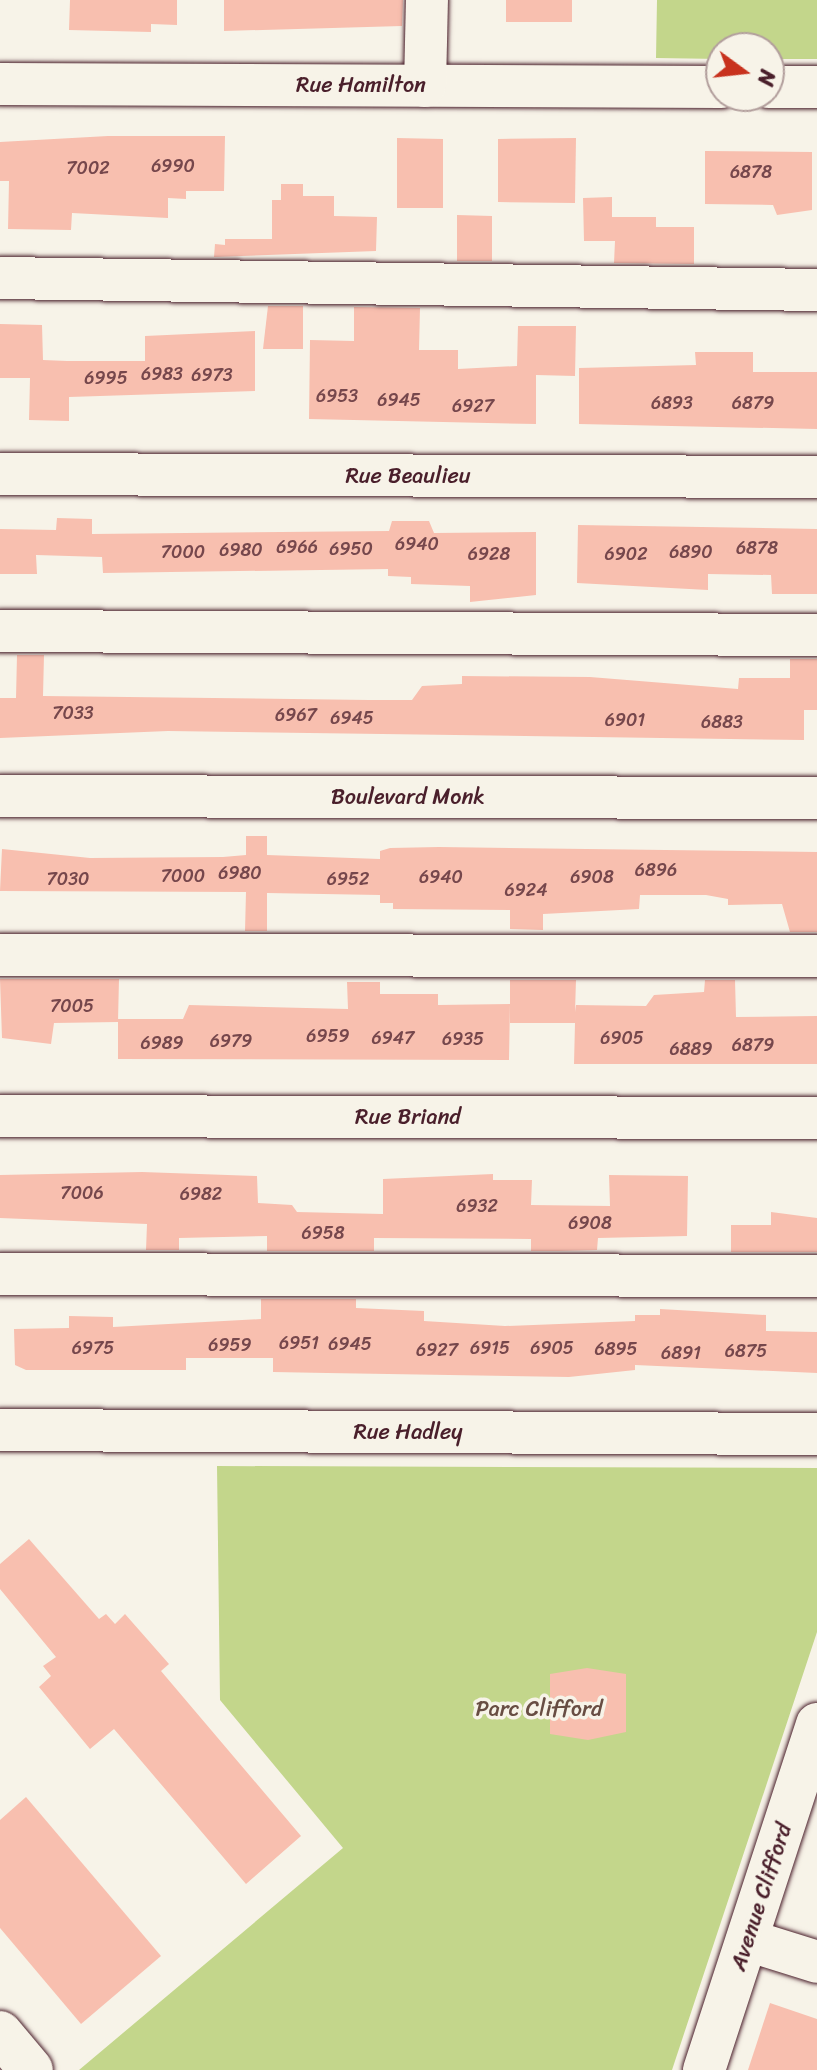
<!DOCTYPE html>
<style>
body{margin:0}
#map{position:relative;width:817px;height:2070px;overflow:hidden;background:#f7f3e8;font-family:Sriracha,sans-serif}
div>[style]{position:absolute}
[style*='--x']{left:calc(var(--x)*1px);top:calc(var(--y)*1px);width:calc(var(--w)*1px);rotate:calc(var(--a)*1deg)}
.green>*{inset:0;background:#c3d68b}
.building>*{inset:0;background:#f8bfaf}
.roads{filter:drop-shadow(0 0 2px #4a1f2b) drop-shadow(0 0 2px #4a1f2b)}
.minor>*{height:42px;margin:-21px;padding:0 21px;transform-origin:21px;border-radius:21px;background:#f7f3e8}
.major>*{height:44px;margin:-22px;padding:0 22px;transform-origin:22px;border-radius:22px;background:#f7f3e8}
span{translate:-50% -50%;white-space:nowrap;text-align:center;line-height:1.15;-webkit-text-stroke:7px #f7f3e8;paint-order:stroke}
.number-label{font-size:18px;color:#76474c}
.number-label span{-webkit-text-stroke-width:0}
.street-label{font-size:22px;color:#4a1f2b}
.park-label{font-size:22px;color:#684d43}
.north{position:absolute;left:705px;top:32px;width:80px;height:80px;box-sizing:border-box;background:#f7f3e8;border:2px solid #b29e9c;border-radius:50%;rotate:105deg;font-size:22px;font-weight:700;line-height:32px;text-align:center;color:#4a1f2b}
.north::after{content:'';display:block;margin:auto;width:28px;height:36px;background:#c8321e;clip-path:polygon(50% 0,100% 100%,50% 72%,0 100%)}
</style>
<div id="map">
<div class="green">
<div style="clip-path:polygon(657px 0,817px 0,817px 59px,769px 59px,769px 48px,721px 48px,721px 59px,656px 58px)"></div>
<div style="clip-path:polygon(217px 1466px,817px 1468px,817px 1632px,672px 2070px,79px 2070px,343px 1848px,220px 1700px)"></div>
</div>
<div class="building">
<div style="clip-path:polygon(70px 0,177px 0,177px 25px,151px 24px,151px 32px,69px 30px)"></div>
<div style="clip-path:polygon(224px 0,403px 0,402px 26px,224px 31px)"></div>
<div style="clip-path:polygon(506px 0,572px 0,572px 22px,506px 22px)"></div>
<div style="clip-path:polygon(108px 136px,225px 136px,224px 191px,186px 191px,186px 199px,168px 198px,168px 218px,72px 213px,71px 230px,8px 229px,9px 181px,0 181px,0 142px)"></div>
<div style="clip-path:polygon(397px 138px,443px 139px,443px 208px,397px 208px)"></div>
<div style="clip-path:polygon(576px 138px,575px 203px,498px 202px,498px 139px)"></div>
<div style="clip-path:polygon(705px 151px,812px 152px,812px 210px,777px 215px,773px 205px,705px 204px)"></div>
<div style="clip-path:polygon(281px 184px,303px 184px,303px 196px,334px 196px,334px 216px,377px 217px,376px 251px,214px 257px,215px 244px,225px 245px,225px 239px,272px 239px,272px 200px,281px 200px)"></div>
<div style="clip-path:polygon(612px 197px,612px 217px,656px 217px,656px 227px,694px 227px,694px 264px,614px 263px,615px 241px,584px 241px,583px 198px)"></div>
<div style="clip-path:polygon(457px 215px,492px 216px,492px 261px,457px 261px)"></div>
<div style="clip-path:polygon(268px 306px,303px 306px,303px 349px,263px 349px)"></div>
<div style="clip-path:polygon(354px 307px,420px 308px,419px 350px,458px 350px,458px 369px,517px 366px,518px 326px,576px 326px,575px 376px,536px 375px,536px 424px,309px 419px,310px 340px,354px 341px)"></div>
<div style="clip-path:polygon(0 324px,42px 325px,43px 360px,67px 361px,145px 361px,145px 336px,255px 331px,255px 391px,69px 397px,69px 421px,29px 420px,30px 378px,0 378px)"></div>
<div style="clip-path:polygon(695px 352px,753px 352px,753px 372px,817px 372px,817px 429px,579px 424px,579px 368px,696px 365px)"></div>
<div style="clip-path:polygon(57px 518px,92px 519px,92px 534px,389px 531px,392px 521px,429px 521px,434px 533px,536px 532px,536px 595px,470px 602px,470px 586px,411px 584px,411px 577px,388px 576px,388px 569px,103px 573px,102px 557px,36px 555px,37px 574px,0 574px,0 529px,56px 530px)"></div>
<div style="clip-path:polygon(578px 525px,817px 529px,817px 594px,772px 594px,771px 575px,708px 574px,708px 590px,577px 583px)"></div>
<div style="clip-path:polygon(17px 655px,44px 655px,43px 696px,369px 700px,412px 700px,422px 686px,462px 684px,462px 676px,590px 677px,738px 689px,739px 678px,790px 678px,790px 659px,817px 659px,817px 710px,804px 710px,804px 740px,168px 731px,0 738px,0 698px,16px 698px)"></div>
<div style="clip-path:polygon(246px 836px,267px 836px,267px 855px,380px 859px,380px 851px,390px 848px,439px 847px,817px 852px,817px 932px,790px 932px,782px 904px,728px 905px,728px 899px,706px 895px,640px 895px,639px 909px,543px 914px,543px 930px,510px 929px,510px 910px,393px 909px,393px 903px,380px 903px,380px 895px,267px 893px,267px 931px,245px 931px,246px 892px,0 891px,2px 849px,90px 858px,223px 857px,246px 855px)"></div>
<div style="clip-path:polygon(0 979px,119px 979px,118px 1022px,54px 1023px,51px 1044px,2px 1038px)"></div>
<div style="clip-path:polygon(510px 980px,576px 980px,575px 1012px,576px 1005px,646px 1006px,654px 995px,704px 992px,705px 980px,735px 980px,736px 1017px,817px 1016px,817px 1064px,574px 1064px,575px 1023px,510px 1023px)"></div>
<div style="clip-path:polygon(347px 982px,380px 982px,380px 994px,438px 994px,438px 1005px,510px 1004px,509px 1060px,118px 1059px,118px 1019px,183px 1019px,189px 1005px,348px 1009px)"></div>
<div style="clip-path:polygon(142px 1172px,257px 1176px,258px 1203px,292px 1205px,297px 1212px,383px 1214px,383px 1179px,493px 1174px,493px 1180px,532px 1180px,531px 1205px,610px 1206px,609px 1175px,688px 1176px,687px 1236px,598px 1238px,597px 1250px,558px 1251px,531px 1251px,531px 1239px,374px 1238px,374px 1251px,267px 1251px,267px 1236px,179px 1238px,179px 1250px,146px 1250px,147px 1224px,0 1218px,0 1175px)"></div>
<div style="clip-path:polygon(771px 1212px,817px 1218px,817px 1252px,731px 1252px,731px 1225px,771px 1225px)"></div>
<div style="clip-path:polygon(261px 1299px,356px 1299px,356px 1308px,424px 1311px,424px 1321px,505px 1326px,635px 1321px,635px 1315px,660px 1315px,660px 1309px,766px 1315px,766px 1331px,817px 1332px,817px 1373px,635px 1365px,635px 1370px,569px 1377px,327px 1373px,273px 1372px,273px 1358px,186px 1358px,186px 1370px,26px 1370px,15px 1365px,14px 1329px,69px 1328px,69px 1316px,113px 1317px,113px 1327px,261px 1319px)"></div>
<div style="clip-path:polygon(29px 1539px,99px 1619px,106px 1614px,115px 1624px,125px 1614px,169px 1664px,161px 1671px,301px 1836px,246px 1884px,114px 1729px,90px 1749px,39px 1687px,51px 1676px,43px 1666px,56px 1657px,0 1589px,0 1564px)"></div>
<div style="clip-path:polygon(587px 1668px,626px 1674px,626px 1732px,588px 1740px,550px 1734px,550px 1674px)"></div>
<div style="clip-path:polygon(26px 1797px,161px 1956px,81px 2024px,0 1928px,0 1820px)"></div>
<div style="clip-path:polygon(770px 2003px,817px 2019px,817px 2070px,748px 2070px)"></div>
</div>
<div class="roads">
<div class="minor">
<div style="--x:0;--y:84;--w:721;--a:0.24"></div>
<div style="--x:425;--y:86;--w:86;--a:-88.7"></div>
<div style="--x:769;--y:87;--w:48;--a:0"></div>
<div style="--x:0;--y:278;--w:817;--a:0.84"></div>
<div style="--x:0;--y:474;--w:817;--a:0.21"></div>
<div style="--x:0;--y:631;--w:817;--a:0.28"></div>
<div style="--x:0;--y:796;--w:817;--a:0.14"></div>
<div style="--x:0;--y:955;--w:817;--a:0.07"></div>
<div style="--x:0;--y:1116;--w:817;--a:0.14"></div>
<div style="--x:0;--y:1274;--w:817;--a:0.14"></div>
<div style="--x:0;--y:1430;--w:817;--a:0.28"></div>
<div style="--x:747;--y:1940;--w:73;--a:17.4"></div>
<div style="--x:704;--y:2070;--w:364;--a:-71.9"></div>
</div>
<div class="major">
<div style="--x:0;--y:2033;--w:48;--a:50"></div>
</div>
</div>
<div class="number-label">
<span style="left:173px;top:166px">6990</span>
<span style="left:88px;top:168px">7002</span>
<span style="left:751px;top:172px">6878</span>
<span style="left:162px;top:374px">6983</span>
<span style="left:212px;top:375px">6973</span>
<span style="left:106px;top:378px">6995</span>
<span style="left:337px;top:396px">6953</span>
<span style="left:399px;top:400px">6945</span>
<span style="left:672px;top:403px">6893</span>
<span style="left:753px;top:403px">6879</span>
<span style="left:473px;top:406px">6927</span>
<span style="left:417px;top:544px">6940</span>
<span style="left:297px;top:547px">6966</span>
<span style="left:757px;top:548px">6878</span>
<span style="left:351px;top:549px">6950</span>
<span style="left:241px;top:550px">6980</span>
<span style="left:183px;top:552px">7000</span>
<span style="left:691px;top:552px">6890</span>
<span style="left:489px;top:554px">6928</span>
<span style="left:626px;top:554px">6902</span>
<span style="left:73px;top:713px">7033</span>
<span style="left:296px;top:715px">6967</span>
<span style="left:352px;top:718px">6945</span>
<span style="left:625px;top:720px">6901</span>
<span style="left:722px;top:722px">6883</span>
<span style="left:656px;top:870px">6896</span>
<span style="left:240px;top:873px">6980</span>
<span style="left:183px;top:876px">7000</span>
<span style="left:441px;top:877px">6940</span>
<span style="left:592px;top:877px">6908</span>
<span style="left:68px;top:879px">7030</span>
<span style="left:348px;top:879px">6952</span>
<span style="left:526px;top:890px">6924</span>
<span style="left:72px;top:1006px">7005</span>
<span style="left:328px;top:1036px">6959</span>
<span style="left:393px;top:1038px">6947</span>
<span style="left:622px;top:1038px">6905</span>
<span style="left:463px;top:1039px">6935</span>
<span style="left:231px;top:1041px">6979</span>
<span style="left:162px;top:1043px">6989</span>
<span style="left:753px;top:1045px">6879</span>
<span style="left:691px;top:1049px">6889</span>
<span style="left:82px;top:1193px">7006</span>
<span style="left:201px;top:1194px">6982</span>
<span style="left:477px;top:1206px">6932</span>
<span style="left:590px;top:1223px">6908</span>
<span style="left:323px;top:1233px">6958</span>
<span style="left:299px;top:1343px">6951</span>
<span style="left:350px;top:1344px">6945</span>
<span style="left:230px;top:1345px">6959</span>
<span style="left:93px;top:1348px">6975</span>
<span style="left:490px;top:1348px">6915</span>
<span style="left:552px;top:1348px">6905</span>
<span style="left:616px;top:1349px">6895</span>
<span style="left:437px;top:1350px">6927</span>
<span style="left:746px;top:1351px">6875</span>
<span style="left:681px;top:1353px">6891</span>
</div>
<div class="street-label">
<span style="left:361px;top:85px">Rue Hamilton</span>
<span style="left:408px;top:476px">Rue Beaulieu</span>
<span style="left:408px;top:797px">Boulevard Monk</span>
<span style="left:408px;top:1117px">Rue Briand</span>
<span style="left:408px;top:1432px">Rue Hadley</span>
<span style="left:761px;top:1897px;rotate:-72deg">Avenue Clifford</span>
</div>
<div class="park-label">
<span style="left:539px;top:1709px">Parc Clifford</span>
</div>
<div class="north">N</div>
</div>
